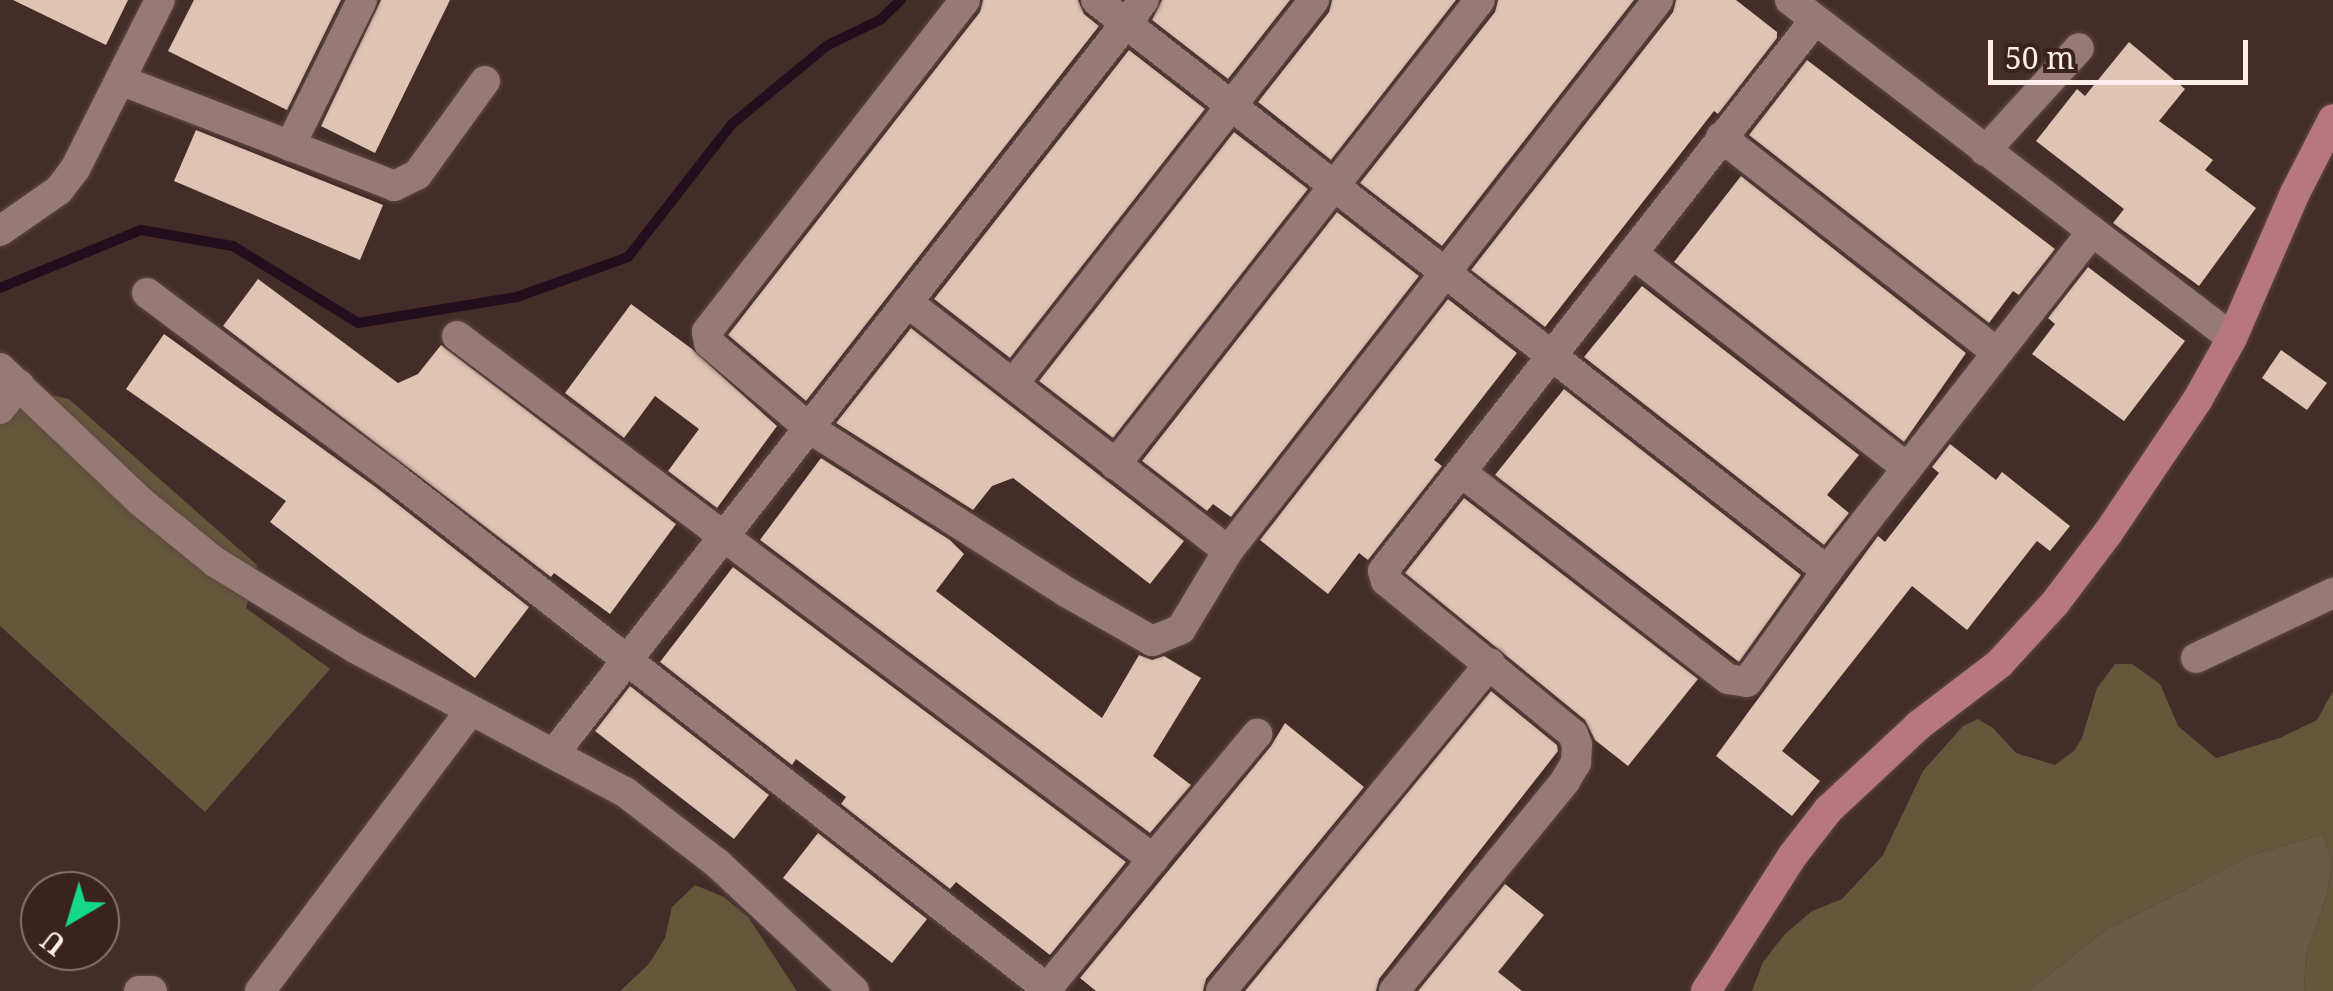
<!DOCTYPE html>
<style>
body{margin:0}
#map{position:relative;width:2333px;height:991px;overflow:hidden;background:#442c28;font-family:"Noto Serif",serif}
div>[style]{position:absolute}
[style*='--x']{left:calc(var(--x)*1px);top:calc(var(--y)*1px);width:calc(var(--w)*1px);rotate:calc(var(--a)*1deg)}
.green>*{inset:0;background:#685b45}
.forest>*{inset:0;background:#66563b}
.stream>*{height:10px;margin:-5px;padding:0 5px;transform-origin:5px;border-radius:5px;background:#230e1e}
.building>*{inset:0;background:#dfc4b4}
.roads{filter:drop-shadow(0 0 2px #5d4845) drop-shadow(0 0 2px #5d4845)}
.street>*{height:30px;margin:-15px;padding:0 15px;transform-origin:15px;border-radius:15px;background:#977975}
.secondary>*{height:30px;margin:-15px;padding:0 15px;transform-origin:15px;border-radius:15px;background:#b67781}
span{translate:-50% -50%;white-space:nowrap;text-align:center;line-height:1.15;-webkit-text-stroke:10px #3a221e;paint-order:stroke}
.north{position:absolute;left:20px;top:871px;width:100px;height:100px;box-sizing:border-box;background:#3a221e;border:2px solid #887470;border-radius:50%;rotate:218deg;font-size:28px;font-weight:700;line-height:40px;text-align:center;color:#feeeeb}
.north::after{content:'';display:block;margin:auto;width:35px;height:45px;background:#15d989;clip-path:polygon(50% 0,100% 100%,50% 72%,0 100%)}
.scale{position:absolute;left:1988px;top:40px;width:260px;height:45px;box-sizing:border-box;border:5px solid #feeeeb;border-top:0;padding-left:12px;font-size:30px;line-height:35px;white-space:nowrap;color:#feeeeb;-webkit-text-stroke:8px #3a221e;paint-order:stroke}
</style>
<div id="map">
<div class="green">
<div style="clip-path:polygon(2323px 834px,2332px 863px,2327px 895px,2306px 955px,2304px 991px,2028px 991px,2106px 930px,2252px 855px)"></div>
</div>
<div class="forest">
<div style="clip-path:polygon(0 384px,69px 399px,257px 565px,246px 608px,330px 669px,205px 812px,0 626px)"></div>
<div style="clip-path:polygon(2115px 664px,2132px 664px,2160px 684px,2178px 726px,2216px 758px,2280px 738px,2317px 720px,2333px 691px,2333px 991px,2304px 991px,2306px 955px,2327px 895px,2332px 863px,2323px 834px,2252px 855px,2106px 930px,2028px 991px,1752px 991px,1763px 962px,1785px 934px,1812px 911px,1842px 899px,1883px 855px,1923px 771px,1963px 726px,1978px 719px,1993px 728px,2016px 753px,2055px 765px,2074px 751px,2082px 738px,2097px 688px)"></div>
<div style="clip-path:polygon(695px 885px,724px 897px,749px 918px,797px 991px,620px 991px,649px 964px,665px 938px,672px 907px)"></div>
</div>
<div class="stream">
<div style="--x:0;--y:288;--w:152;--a:-22.4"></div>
<div style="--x:141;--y:230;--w:93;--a:9.9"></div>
<div style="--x:233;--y:246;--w:147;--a:31.6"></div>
<div style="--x:358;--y:323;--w:161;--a:-9.3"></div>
<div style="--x:517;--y:297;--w:118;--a:-19.8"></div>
<div style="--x:628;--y:257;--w:169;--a:-52"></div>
<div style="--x:732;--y:124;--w:124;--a:-39.5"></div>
<div style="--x:828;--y:45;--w:58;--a:-25.7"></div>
<div style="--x:880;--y:20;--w:29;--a:-44"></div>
</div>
<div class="building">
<div style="clip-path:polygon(13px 0,128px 0,106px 45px)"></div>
<div style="clip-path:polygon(194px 0,341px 0,287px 110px,168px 51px)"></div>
<div style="clip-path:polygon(381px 0,450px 0,375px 153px,321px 126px)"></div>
<div style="clip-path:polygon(983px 0,1078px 0,1084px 14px,1099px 26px,806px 401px,728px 335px,980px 12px)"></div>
<div style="clip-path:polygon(1162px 0,1290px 0,1228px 79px,1152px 20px)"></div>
<div style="clip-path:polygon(1332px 0,1456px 0,1331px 160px,1258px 102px,1329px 12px)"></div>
<div style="clip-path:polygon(1498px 0,1634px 0,1442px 246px,1360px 183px,1495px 12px)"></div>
<div style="clip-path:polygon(1676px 0,1736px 0,1777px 32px,1777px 38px,1718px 114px,1714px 111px,1545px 327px,1471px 270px,1673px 12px)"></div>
<div style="clip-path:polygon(2129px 42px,2185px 89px,2159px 121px,2213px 160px,2205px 170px,2256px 208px,2199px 286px,2113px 223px,2124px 209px,2036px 141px,2077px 89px,2085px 96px)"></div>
<div style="clip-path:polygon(1129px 50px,1205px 109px,1010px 358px,934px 299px)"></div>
<div style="clip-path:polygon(1807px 60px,2055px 249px,2019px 295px,2013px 291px,1989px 323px,1749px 135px)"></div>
<div style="clip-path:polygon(196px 130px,383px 205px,360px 260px,174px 181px)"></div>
<div style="clip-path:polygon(1234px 132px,1308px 189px,1113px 438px,1039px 381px)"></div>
<div style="clip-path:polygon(1741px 176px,1966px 353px,1904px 442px,1674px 262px)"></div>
<div style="clip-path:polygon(1337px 212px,1419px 276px,1231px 517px,1213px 504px,1207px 511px,1142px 461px)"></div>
<div style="clip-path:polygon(2088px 267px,2185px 341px,2124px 421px,2032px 354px,2055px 324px,2048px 318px)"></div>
<div style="clip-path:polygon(258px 279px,398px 383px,418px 374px,441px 345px,676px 524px,610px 614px,554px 573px,551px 577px,223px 326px)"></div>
<div style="clip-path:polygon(1642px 286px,1859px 455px,1827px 495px,1849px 513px,1824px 545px,1584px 357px)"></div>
<div style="clip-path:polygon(1448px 299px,1517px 353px,1434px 460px,1442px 466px,1368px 560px,1359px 553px,1328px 594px,1260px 540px)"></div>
<div style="clip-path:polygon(631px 304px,692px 349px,777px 426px,717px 508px,668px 471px,699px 429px,655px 396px,624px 438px,565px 393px)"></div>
<div style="clip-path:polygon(911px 328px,1184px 541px,1150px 584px,1013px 478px,992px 486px,973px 510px,836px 423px)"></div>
<div style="clip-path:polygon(164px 334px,377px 488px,529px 607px,475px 678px,270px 522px,286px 501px,126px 389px)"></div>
<div style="clip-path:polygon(2281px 350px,2327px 383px,2307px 410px,2262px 378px)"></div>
<div style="clip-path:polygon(1564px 389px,1801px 575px,1739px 662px,1495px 475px)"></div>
<div style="clip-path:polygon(1950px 444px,1996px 480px,2002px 472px,2070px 526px,2050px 551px,2037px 541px,1967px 630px,1912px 586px,1782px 751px,1820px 781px,1792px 816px,1716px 756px,1878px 536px,1885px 542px,1939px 473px,1932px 467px)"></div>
<div style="clip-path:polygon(821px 458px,950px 540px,964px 554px,936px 591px,1102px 718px,1139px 655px,1152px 660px,1164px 656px,1201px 678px,1153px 756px,1191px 785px,1150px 833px,760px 540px)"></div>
<div style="clip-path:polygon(1464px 498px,1698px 679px,1628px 766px,1595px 740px,1585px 720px,1405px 573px)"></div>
<div style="clip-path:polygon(733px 567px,1126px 862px,1050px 955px,956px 882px,950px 889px,841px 804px,846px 797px,796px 759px,792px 765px,660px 662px)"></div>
<div style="clip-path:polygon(630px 686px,769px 795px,734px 839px,595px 731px)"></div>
<div style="clip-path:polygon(1491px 691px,1557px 745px,1558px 751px,1379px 979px,1376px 991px,1245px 991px)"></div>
<div style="clip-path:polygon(1285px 723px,1364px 787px,1206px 979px,1203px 991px,1096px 991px,1080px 978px,1271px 746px)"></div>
<div style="clip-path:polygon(818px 833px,927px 919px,892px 963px,783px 878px)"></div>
<div style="clip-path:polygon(1505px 884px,1544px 915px,1498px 972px,1522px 991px,1418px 991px)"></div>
</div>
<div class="roads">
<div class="street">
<div style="--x:965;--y:0;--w:420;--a:127.9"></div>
<div style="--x:707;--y:332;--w:11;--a:80"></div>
<div style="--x:709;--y:343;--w:131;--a:40.4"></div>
<div style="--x:809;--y:428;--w:307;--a:32.5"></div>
<div style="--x:1068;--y:593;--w:97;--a:29.7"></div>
<div style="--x:1152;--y:641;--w:31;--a:-22"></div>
<div style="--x:1181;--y:629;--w:91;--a:-58.9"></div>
<div style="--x:1096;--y:0;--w:928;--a:37.99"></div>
<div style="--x:1790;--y:0;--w:556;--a:37.41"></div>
<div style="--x:120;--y:80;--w:294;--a:21.1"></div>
<div style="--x:394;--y:186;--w:25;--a:-26"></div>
<div style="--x:417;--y:175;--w:116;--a:-54.1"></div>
<div style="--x:1721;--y:137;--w:350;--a:38"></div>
<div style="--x:290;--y:146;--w:163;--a:-63.7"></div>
<div style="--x:1985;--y:151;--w:139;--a:-47.6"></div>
<div style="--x:0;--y:231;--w:72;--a:-34.8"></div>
<div style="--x:59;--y:190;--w:26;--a:-53"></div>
<div style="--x:75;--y:169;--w:189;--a:-63.3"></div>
<div style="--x:1632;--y:253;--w:349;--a:38"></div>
<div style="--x:147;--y:293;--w:301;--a:36.8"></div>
<div style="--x:388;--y:473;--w:841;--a:38.04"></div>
<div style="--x:907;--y:302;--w:406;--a:37.8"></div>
<div style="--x:1228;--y:551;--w:699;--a:-52.03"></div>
<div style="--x:457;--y:336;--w:871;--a:36.92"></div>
<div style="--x:1153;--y:859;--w:171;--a:129.3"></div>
<div style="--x:0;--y:368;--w:193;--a:43.5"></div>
<div style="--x:140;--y:501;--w:97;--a:39.1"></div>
<div style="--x:215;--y:562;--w:164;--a:31.6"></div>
<div style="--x:355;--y:648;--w:306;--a:28.1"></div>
<div style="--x:625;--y:792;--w:118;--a:37.7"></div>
<div style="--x:718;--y:864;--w:186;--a:43"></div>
<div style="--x:1013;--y:384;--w:488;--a:-51.9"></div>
<div style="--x:0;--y:409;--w:31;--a:-52"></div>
<div style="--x:1115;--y:465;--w:591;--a:-51.87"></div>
<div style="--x:1461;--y:472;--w:338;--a:37.8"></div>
<div style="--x:1728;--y:679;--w:19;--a:9"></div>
<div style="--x:1747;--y:682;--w:137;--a:-54.2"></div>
<div style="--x:1827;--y:571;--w:429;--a:-52"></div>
<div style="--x:2196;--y:658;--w:152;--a:-25.4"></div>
<div style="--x:555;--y:752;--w:955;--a:-51.93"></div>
<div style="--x:1153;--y:859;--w:163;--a:-50.2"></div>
<div style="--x:139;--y:991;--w:13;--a:0"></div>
<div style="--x:260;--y:991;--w:351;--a:-53.1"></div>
<div style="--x:1221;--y:991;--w:424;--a:-50.6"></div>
<div style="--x:1394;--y:991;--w:271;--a:-50.8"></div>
<div style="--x:1565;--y:781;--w:21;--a:-59"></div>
<div style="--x:1576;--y:763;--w:18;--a:-87"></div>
<div style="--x:1577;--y:745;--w:12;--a:-110"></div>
<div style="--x:1573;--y:734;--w:242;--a:-140.7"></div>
<div style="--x:1386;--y:581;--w:10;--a:-107"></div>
<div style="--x:1383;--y:571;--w:700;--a:-51.9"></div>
</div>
<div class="secondary">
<div style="--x:1706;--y:991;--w:161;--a:-57.4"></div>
<div style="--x:1793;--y:855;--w:58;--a:-52"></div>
<div style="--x:1829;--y:809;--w:123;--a:-43"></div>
<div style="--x:1919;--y:725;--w:101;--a:-37.3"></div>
<div style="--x:1999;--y:664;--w:83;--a:-47.4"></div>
<div style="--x:2055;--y:603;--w:88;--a:-52.9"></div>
<div style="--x:2108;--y:533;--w:161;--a:-56.1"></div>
<div style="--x:2198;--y:399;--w:70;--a:-60.9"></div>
<div style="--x:2232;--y:338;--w:158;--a:-66.5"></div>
<div style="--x:2295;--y:193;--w:83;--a:-62.8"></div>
</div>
</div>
<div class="north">U</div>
<div class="scale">50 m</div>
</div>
